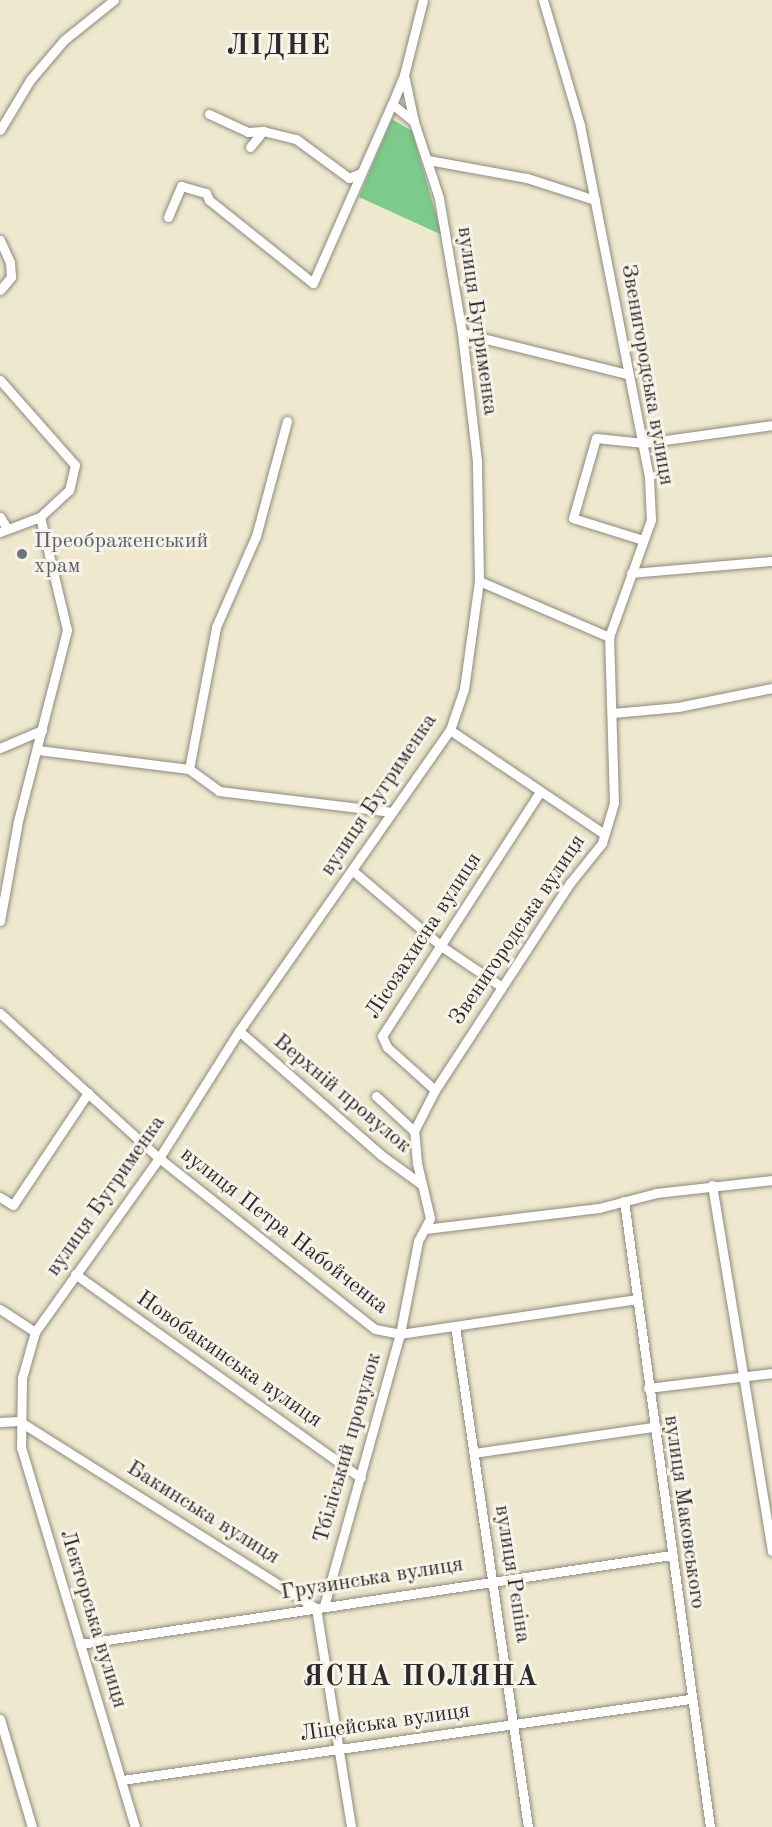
<!DOCTYPE html>
<meta charset="utf-8">
<style>
body{margin:0}
#map{position:relative;width:772px;height:1827px;overflow:hidden;background:#ede8ce;font-family:"Old Standard TT",serif}
div>[style]{position:absolute}
[style*='--x']{left:calc(var(--x)*1px);top:calc(var(--y)*1px);width:calc(var(--w)*1px);rotate:calc(var(--a)*1deg)}
.green>*{inset:0;background:#7ccb8c}
.roads{filter:drop-shadow(0 0 2px #8c8a7c) drop-shadow(0 0 2px #8c8a7c)}
.minor>*{height:9px;margin:-4.5px;padding:0 4.5px;transform-origin:4.5px;border-radius:4.5px;background:#fff}
.dots>*{width:16px;height:16px;translate:-50% -50%;box-sizing:border-box;border:3px solid #f7f3e8;border-radius:50%}
span{translate:-50% -50%;white-space:nowrap;text-align:center;line-height:1.15;-webkit-text-stroke:6px #f7f3e8;paint-order:stroke}
.street-label{font-size:22px;color:#2b2b2b}
.worship-label{font-size:22px;color:#5b616d}
.left{translate:0 -50%;text-align:left}
.district-label{font-size:28px;color:#2b2b2b;font-weight:700;letter-spacing:1.5px}
</style>
<div id="map">
<div class="green">
<div style="clip-path:polygon(392px 119px,412px 131px,442px 235px,359px 197px)"></div>
</div>
<div class="roads">
<div class="minor">
<div style="--x:404;--y:75;--w:31;--a:112"></div>
<div style="--x:392;--y:104;--w:28;--a:39"></div>
<div style="--x:209;--y:114;--w:43;--a:24.8"></div>
<div style="--x:248;--y:132;--w:15;--a:-4"></div>
<div style="--x:0;--y:130;--w:58;--a:-59"></div>
<div style="--x:30;--y:80;--w:52;--a:-49.6"></div>
<div style="--x:64;--y:40;--w:64;--a:-38.7"></div>
<div style="--x:250;--y:147;--w:21;--a:-51"></div>
<div style="--x:263;--y:131;--w:34;--a:14"></div>
<div style="--x:296;--y:139;--w:66;--a:36.3"></div>
<div style="--x:349;--y:178;--w:13;--a:-23"></div>
<div style="--x:428;--y:160;--w:101;--a:10.3"></div>
<div style="--x:527;--y:178;--w:71;--a:17.9"></div>
<div style="--x:168;--y:217;--w:34;--a:-67"></div>
<div style="--x:181;--y:186;--w:26;--a:16"></div>
<div style="--x:206;--y:193;--w:8;--a:67"></div>
<div style="--x:209;--y:200;--w:133;--a:38.6"></div>
<div style="--x:313;--y:283;--w:196;--a:-66.2"></div>
<div style="--x:0;--y:240;--w:24;--a:66"></div>
<div style="--x:10;--y:262;--w:15;--a:86"></div>
<div style="--x:11;--y:277;--w:17;--a:130"></div>
<div style="--x:462;--y:333;--w:169;--a:14"></div>
<div style="--x:0;--y:380;--w:113;--a:48.6"></div>
<div style="--x:75;--y:465;--w:26;--a:103"></div>
<div style="--x:69;--y:490;--w:40;--a:137"></div>
<div style="--x:40;--y:517;--w:43;--a:159.4"></div>
<div style="--x:0;--y:517;--w:13;--a:58"></div>
<div style="--x:643;--y:540;--w:73;--a:-162.6"></div>
<div style="--x:573;--y:518;--w:83;--a:-74"></div>
<div style="--x:596;--y:438;--w:48;--a:5.9"></div>
<div style="--x:644;--y:443;--w:129;--a:-8"></div>
<div style="--x:631;--y:573;--w:142;--a:-4.9"></div>
<div style="--x:479;--y:581;--w:142;--a:23.3"></div>
<div style="--x:613;--y:713;--w:65;--a:-5.3"></div>
<div style="--x:678;--y:707;--w:96;--a:-11.4"></div>
<div style="--x:450;--y:730;--w:186;--a:34"></div>
<div style="--x:0;--y:748;--w:46;--a:-23.2"></div>
<div style="--x:38;--y:750;--w:152;--a:7.2"></div>
<div style="--x:189;--y:769;--w:37;--a:36"></div>
<div style="--x:219;--y:791;--w:174;--a:6.9"></div>
<div style="--x:189;--y:769;--w:145;--a:-79.2"></div>
<div style="--x:216;--y:627;--w:99;--a:-66.3"></div>
<div style="--x:256;--y:536;--w:119;--a:-74.9"></div>
<div style="--x:353;--y:871;--w:116;--a:40.4"></div>
<div style="--x:441;--y:946;--w:73;--a:33.9"></div>
<div style="--x:0;--y:921;--w:102;--a:-79.8"></div>
<div style="--x:18;--y:821;--w:197;--a:-75.6"></div>
<div style="--x:67;--y:630;--w:116;--a:-103.4"></div>
<div style="--x:0;--y:1013;--w:215;--a:42.4"></div>
<div style="--x:159;--y:1158;--w:275;--a:38.4"></div>
<div style="--x:375;--y:1329;--w:25;--a:11"></div>
<div style="--x:400;--y:1334;--w:239;--a:-8.4"></div>
<div style="--x:239;--y:1031;--w:189;--a:41.1"></div>
<div style="--x:381;--y:1155;--w:49;--a:35.9"></div>
<div style="--x:435;--y:1090;--w:64;--a:-138.1"></div>
<div style="--x:387;--y:1047;--w:12;--a:-114"></div>
<div style="--x:382;--y:1036;--w:291;--a:-57.1"></div>
<div style="--x:376;--y:1096;--w:52;--a:42.6"></div>
<div style="--x:712;--y:1185;--w:371;--a:80.7"></div>
<div style="--x:0;--y:1197;--w:15;--a:32"></div>
<div style="--x:13;--y:1205;--w:135;--a:-56.2"></div>
<div style="--x:624;--y:1201;--w:632;--a:82.18"></div>
<div style="--x:425;--y:1229;--w:175;--a:-6.9"></div>
<div style="--x:599;--y:1208;--w:59;--a:-14.7"></div>
<div style="--x:656;--y:1193;--w:117;--a:-6.4"></div>
<div style="--x:75;--y:1274;--w:351;--a:35.5"></div>
<div style="--x:0;--y:1309;--w:42;--a:33.3"></div>
<div style="--x:455;--y:1326;--w:506;--a:81.71"></div>
<div style="--x:648;--y:1388;--w:125;--a:-6.9"></div>
<div style="--x:0;--y:1422;--w:19;--a:-3"></div>
<div style="--x:19;--y:1421;--w:351;--a:32.2"></div>
<div style="--x:316;--y:1608;--w:222;--a:80.9"></div>
<div style="--x:474;--y:1453;--w:181;--a:-8.3"></div>
<div style="--x:324;--y:1606;--w:282;--a:-74.4"></div>
<div style="--x:400;--y:1334;--w:95;--a:-79"></div>
<div style="--x:418;--y:1241;--w:26;--a:-62"></div>
<div style="--x:430;--y:1218;--w:57;--a:-103.3"></div>
<div style="--x:417;--y:1163;--w:32;--a:-95"></div>
<div style="--x:414;--y:1131;--w:46;--a:-62.9"></div>
<div style="--x:435;--y:1090;--w:247;--a:-56.9"></div>
<div style="--x:570;--y:883;--w:51;--a:-51.3"></div>
<div style="--x:602;--y:843;--w:42;--a:-73.3"></div>
<div style="--x:614;--y:803;--w:166;--a:-91.7"></div>
<div style="--x:609;--y:637;--w:124;--a:-70.3"></div>
<div style="--x:651;--y:520;--w:43;--a:-92.7"></div>
<div style="--x:649;--y:477;--w:359;--a:-101.1"></div>
<div style="--x:580;--y:125;--w:130;--a:-106.5"></div>
<div style="--x:80;--y:1644;--w:598;--a:-8.56"></div>
<div style="--x:0;--y:1719;--w:113;--a:73.5"></div>
<div style="--x:122;--y:1780;--w:574;--a:-8.12"></div>
<div style="--x:135;--y:1827;--w:396;--a:-106.7"></div>
<div style="--x:21;--y:1448;--w:70;--a:-89.2"></div>
<div style="--x:22;--y:1378;--w:48;--a:-74.2"></div>
<div style="--x:35;--y:1332;--w:214;--a:-54.5"></div>
<div style="--x:159;--y:1158;--w:150;--a:-57.8"></div>
<div style="--x:239;--y:1031;--w:368;--a:-55"></div>
<div style="--x:450;--y:730;--w:43;--a:-71.1"></div>
<div style="--x:464;--y:689;--w:109;--a:-82.1"></div>
<div style="--x:479;--y:581;--w:120;--a:-91"></div>
<div style="--x:477;--y:461;--w:129;--a:-96.7"></div>
<div style="--x:462;--y:333;--w:137;--a:-99.7"></div>
<div style="--x:439;--y:198;--w:80;--a:-108.2"></div>
<div style="--x:414;--y:122;--w:48;--a:-102"></div>
<div style="--x:404;--y:75;--w:77;--a:-75.8"></div>
</div>
</div>
<div class="dots">
<div style="left:22px;top:554px;background:#6b7280"></div>
</div>
<div class="street-label">
<span style="left:477px;top:321px;rotate:82deg">вулиця Бугрименка</span>
<span style="left:647px;top:375px;rotate:80deg">Звенигородська вулиця</span>
<span style="left:379px;top:795px;rotate:-56deg">вулиця Бугрименка</span>
<span style="left:518px;top:930px;rotate:-56deg">Звенигородська вулиця</span>
<span style="left:424px;top:936px;rotate:-57deg">Лісозахисна вулиця</span>
<span style="left:342px;top:1094px;rotate:40deg">Верхній провулок</span>
<span style="left:106px;top:1196px;rotate:-55deg">вулиця Бугрименка</span>
<span style="left:284px;top:1231px;rotate:38deg">вулиця Петра Набойченка</span>
<span style="left:229px;top:1360px;rotate:35deg">Новобакинська вулиця</span>
<span style="left:348px;top:1448px;rotate:-74deg">Тбіліський провулок</span>
<span style="left:684px;top:1512px;rotate:82deg">вулиця Маковського</span>
<span style="left:203px;top:1513px;rotate:32deg">Бакинська вулиця</span>
<span style="left:512px;top:1574px;rotate:81deg">вулиця Рєпіна</span>
<span style="left:372px;top:1579px;rotate:-9deg">Грузинська вулиця</span>
<span style="left:93px;top:1619px;rotate:73deg">Лекторська вулиця</span>
<span style="left:385px;top:1723px;rotate:-8deg">Ліцейська вулиця</span>
</div>
<div class="worship-label">
<span class="left" style="left:34px;top:554px">Преображенський<br>храм</span>
</div>
<div class="district-label">
<span style="left:279px;top:47px">ЛІДНЕ</span>
<span style="left:421px;top:1678px">ЯСНА ПОЛЯНА</span>
</div>
</div>
